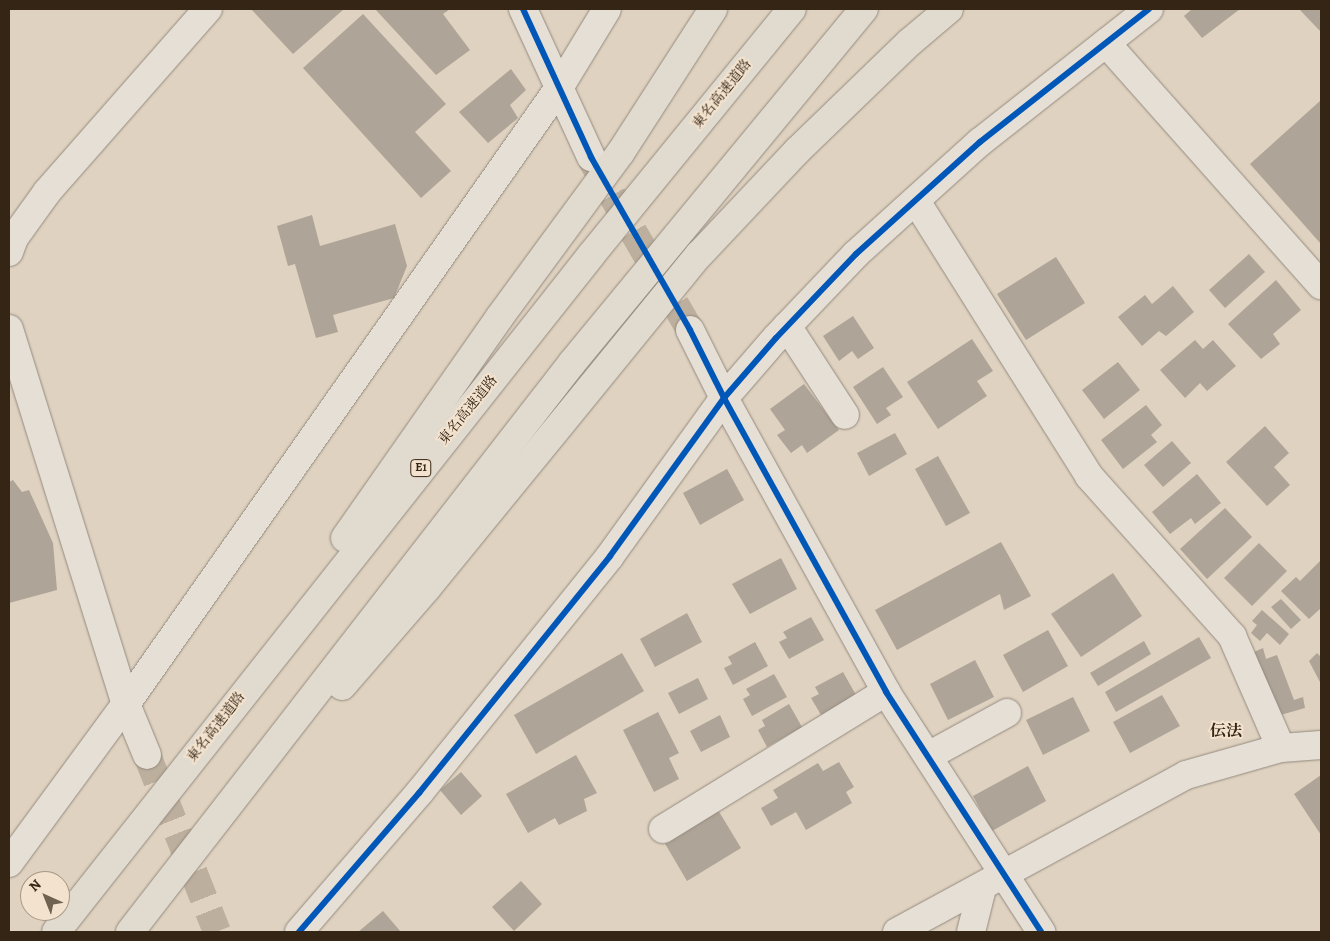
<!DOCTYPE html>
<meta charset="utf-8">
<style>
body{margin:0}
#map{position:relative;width:1330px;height:941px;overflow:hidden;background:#dfd2c0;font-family:Alegreya,"Noto Serif JP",serif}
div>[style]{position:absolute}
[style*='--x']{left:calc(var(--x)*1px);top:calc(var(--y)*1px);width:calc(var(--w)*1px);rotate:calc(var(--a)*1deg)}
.building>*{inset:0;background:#aea497}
.street-tunnel>*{height:28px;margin-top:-14px;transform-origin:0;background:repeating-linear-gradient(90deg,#bdaf9e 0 28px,transparent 0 42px)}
.secondary-tunnel>*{height:28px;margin-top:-14px;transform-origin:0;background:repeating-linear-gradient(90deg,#bdaf9e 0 28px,transparent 0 42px)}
.roads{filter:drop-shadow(0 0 1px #948a7f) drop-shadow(0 0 1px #948a7f)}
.street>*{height:28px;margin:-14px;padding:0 14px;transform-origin:14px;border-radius:14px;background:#e6dfd6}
.secondary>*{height:28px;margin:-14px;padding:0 14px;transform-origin:14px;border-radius:14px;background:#e6dfd6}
.highway>*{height:28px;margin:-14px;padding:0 14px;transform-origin:14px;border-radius:14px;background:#e1dacf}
.cycleway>*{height:6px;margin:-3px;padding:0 3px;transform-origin:3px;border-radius:3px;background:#0057b8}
span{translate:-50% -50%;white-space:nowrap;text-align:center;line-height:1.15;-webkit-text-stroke:4px #f3e3ce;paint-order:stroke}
.shield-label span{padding:1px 4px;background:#f3e3ce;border:1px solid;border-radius:4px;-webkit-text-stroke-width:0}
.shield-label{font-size:12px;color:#352514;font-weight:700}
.street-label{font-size:14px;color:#352514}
.quarter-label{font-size:16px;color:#352514;font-weight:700}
.frame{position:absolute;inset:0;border:10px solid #352514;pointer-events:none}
.north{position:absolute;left:20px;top:871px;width:50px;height:50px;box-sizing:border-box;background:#f3e3ce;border:1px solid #a79784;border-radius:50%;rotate:316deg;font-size:14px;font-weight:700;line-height:20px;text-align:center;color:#352514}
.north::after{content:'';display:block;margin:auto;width:18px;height:22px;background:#706250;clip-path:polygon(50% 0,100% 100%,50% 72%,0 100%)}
</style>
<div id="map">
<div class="building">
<div style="clip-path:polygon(251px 9px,344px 9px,293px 54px)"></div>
<div style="clip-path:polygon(375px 9px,450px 9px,443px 14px,470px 50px,436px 75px)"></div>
<div style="clip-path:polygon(1192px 9px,1240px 9px,1202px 38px,1184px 16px)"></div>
<div style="clip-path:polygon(1299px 9px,1321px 9px,1321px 32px)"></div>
<div style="clip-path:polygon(363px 14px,446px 104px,415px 132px,451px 171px,421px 198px,303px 68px)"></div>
<div style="clip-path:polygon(511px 69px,526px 90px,510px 105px,518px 118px,488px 143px,459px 112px)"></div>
<div style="clip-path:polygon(1321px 100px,1321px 244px,1250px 164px)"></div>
<div style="clip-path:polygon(312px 215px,320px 246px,395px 224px,407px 266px,394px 298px,333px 315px,338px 332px,316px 338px,295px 264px,288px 266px,277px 226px)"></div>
<div style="clip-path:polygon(1249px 254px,1265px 272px,1225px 308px,1209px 290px)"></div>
<div style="clip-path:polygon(1056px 257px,1085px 303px,1026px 340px,997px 294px)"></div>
<div style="clip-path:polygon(1276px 280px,1301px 310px,1273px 334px,1280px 344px,1261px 359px,1228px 324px)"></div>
<div style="clip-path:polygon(1173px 286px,1194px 312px,1166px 336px,1159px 331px,1142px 346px,1118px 317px,1145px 295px,1152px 304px)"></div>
<div style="clip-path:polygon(853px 316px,874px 348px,858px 359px,852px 351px,839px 361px,823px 336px)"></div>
<div style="clip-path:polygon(972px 339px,993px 371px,977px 381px,987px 396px,938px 429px,907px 382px)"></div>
<div style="clip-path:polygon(1195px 340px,1203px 349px,1213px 340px,1236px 366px,1207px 391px,1200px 383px,1185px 398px,1160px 370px)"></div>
<div style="clip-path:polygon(1118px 362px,1140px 390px,1104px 419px,1082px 390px)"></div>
<div style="clip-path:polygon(883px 367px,903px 397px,886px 408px,891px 415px,877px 424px,853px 387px)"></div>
<div style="clip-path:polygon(804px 384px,839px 430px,807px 453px,802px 445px,791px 453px,777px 435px,785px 430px,770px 409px)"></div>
<div style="clip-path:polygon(1146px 405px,1162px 425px,1151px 435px,1157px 442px,1123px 469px,1101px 440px)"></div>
<div style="clip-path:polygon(1265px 426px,1289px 453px,1274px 467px,1290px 485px,1267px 506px,1226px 462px)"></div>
<div style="clip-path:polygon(895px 433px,907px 454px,869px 476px,857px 453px)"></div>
<div style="clip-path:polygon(1172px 441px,1191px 463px,1163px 487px,1144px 465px)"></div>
<div style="clip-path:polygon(938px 456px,970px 513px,946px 526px,915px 469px)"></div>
<div style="clip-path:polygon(727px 469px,744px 500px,700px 525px,683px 493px)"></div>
<div style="clip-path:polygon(1197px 474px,1221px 503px,1195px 524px,1191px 518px,1170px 534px,1152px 512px)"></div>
<div style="clip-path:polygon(13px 480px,22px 492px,29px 490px,53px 543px,57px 590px,9px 603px,9px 482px)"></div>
<div style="clip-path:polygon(1225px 508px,1252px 537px,1207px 579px,1180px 549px)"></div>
<div style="clip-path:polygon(1001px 542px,1031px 596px,1004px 610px,1000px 594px,897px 650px,875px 610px)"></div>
<div style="clip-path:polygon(1259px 543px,1287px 571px,1252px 606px,1224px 578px)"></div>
<div style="clip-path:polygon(781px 558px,797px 589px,750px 614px,732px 584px)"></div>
<div style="clip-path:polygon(1321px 560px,1321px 608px,1309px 619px,1281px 591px,1296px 577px,1300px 581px)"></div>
<div style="clip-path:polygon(1113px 573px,1142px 616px,1081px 657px,1051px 614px)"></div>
<div style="clip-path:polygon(1281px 599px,1301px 620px,1291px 629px,1271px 607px)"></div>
<div style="clip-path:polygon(1262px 610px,1289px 634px,1280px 645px,1267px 633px,1260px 641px,1251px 633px,1257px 625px,1252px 621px)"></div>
<div style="clip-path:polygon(687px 613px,702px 642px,655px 667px,640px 639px)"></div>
<div style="clip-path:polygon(811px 617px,824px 640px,789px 659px,779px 642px,787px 638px,783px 632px)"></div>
<div style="clip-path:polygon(1048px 630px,1068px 666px,1023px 692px,1003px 655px)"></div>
<div style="clip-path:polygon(1199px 637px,1211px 658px,1116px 712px,1105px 692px)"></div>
<div style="clip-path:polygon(1144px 641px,1151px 654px,1098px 686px,1090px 673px)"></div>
<div style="clip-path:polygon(755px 642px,768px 666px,733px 685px,724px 668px,732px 664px,728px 657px)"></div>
<div style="clip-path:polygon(1263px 648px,1266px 659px,1277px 655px,1294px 700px,1303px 697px,1305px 708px,1277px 716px,1254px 652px)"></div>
<div style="clip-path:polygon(622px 653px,644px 691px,536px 754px,514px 715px)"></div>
<div style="clip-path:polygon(1317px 653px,1321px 657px,1321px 684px,1309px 661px)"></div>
<div style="clip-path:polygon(975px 660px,994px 697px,948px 720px,930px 684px)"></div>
<div style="clip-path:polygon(843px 672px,856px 695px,821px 715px,811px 698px,819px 694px,815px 687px)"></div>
<div style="clip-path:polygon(774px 674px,787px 697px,752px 716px,743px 699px,750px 695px,746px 689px)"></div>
<div style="clip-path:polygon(698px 678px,708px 699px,679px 714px,668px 693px)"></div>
<div style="clip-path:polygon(1162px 695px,1180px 726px,1130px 753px,1113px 722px)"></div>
<div style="clip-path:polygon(1073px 697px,1090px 731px,1043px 755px,1026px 720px)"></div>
<div style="clip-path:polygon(789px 704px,802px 727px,767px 747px,758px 730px,765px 726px,762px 720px)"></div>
<div style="clip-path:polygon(658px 712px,679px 753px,669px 758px,679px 779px,654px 792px,623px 730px)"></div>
<div style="clip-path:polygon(720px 715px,730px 737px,701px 752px,690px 731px)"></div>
<div style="clip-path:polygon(576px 755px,597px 793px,584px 799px,587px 811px,559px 825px,555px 818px,528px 833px,506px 794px)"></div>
<div style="clip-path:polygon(839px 762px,854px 787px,846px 792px,852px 803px,806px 830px,796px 812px,771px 826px,761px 808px,778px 798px,773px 790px,818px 763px,823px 771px)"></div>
<div style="clip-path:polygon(1028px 766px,1046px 801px,992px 831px,973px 796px)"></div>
<div style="clip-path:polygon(461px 772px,482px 796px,461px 815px,440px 790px)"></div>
<div style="clip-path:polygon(1321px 775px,1321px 835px,1294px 794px)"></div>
<div style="clip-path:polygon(718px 810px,741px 848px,687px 881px,664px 842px)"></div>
<div style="clip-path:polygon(521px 881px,542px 904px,514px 931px,492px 907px)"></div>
<div style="clip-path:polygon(383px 911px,401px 932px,358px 932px)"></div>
</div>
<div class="street-tunnel">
<div style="--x:147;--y:755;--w:190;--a:68.4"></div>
</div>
<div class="secondary-tunnel">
<div style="--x:591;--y:159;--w:198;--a:59.9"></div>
</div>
<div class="roads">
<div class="street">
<div style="--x:1106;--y:43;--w:324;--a:48.4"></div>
<div style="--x:916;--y:201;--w:325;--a:57.8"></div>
<div style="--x:1089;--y:476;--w:215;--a:48.2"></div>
<div style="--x:1232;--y:636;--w:122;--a:66.4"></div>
<div style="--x:9;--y:252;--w:15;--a:-70"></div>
<div style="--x:14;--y:238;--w:57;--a:-54.3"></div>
<div style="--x:47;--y:192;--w:244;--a:-48.7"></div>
<div style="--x:787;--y:326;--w:106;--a:56.9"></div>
<div style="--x:9;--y:329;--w:393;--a:72.7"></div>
<div style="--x:126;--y:704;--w:55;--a:67.6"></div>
<div style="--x:928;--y:756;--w:90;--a:-28.6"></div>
<div style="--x:663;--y:829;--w:262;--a:-31.6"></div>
<div style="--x:9;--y:863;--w:197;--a:-53.7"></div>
<div style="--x:126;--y:704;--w:753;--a:-54.9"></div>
<div style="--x:559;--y:88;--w:92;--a:-58.7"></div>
<div style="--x:971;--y:932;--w:45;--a:-76"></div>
</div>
<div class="secondary">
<div style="--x:523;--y:9;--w:163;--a:65.3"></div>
<div style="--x:690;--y:330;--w:76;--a:63.4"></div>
<div style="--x:724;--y:398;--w:336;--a:61.1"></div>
<div style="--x:886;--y:692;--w:286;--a:57.1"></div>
<div style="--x:299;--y:932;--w:184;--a:-49.2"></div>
<div style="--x:419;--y:793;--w:304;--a:-51.1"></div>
<div style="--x:610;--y:556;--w:195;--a:-54.2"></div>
<div style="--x:724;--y:398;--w:79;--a:-49.1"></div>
<div style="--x:776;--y:338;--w:116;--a:-46.4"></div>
<div style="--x:856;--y:254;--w:167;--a:-42.1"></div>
<div style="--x:980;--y:142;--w:215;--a:-38.2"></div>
<div style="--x:897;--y:932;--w:329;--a:-28.5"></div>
<div style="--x:1186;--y:775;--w:99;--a:-15.9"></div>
<div style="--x:1281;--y:748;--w:40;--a:-4.3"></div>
</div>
<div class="highway">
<div style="--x:345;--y:538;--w:269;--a:-55"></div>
<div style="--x:499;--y:318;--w:206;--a:-53.7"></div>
<div style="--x:621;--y:152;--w:170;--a:-57.2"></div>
<div style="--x:342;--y:686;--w:130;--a:-49.1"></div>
<div style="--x:427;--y:588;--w:430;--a:-50.8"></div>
<div style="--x:699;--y:255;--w:143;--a:-46.7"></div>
<div style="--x:797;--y:151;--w:157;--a:-44"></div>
<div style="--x:910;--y:42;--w:51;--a:-40.2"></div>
<div style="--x:56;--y:932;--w:864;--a:-51.67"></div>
<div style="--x:592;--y:254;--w:316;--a:-50.8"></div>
<div style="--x:130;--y:932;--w:721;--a:-52.16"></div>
<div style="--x:572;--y:363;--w:459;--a:-50.5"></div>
</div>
</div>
<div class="cycleway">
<div style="--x:523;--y:9;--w:163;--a:65.3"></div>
<div style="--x:591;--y:157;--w:199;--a:60.2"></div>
<div style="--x:690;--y:330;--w:76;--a:63.4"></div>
<div style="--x:724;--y:398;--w:336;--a:61.1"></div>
<div style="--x:886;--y:692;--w:286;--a:57.1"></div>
<div style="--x:299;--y:932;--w:184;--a:-49.2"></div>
<div style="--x:419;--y:793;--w:304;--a:-51.1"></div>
<div style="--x:610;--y:556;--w:195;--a:-54.2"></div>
<div style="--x:724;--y:398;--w:79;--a:-49.1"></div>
<div style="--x:776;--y:338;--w:116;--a:-46.4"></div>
<div style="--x:856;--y:254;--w:167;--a:-42.1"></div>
<div style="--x:980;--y:142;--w:215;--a:-38.2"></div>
</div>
<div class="shield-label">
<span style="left:421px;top:468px">E1</span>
</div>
<div class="street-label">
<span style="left:722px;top:94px;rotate:-51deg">東名高速道路</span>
<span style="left:468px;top:410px;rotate:-51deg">東名高速道路</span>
<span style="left:216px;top:727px;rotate:-52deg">東名高速道路</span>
</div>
<div class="quarter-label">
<span style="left:1226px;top:731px">伝法</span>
</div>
<div class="frame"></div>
<div class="north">N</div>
</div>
